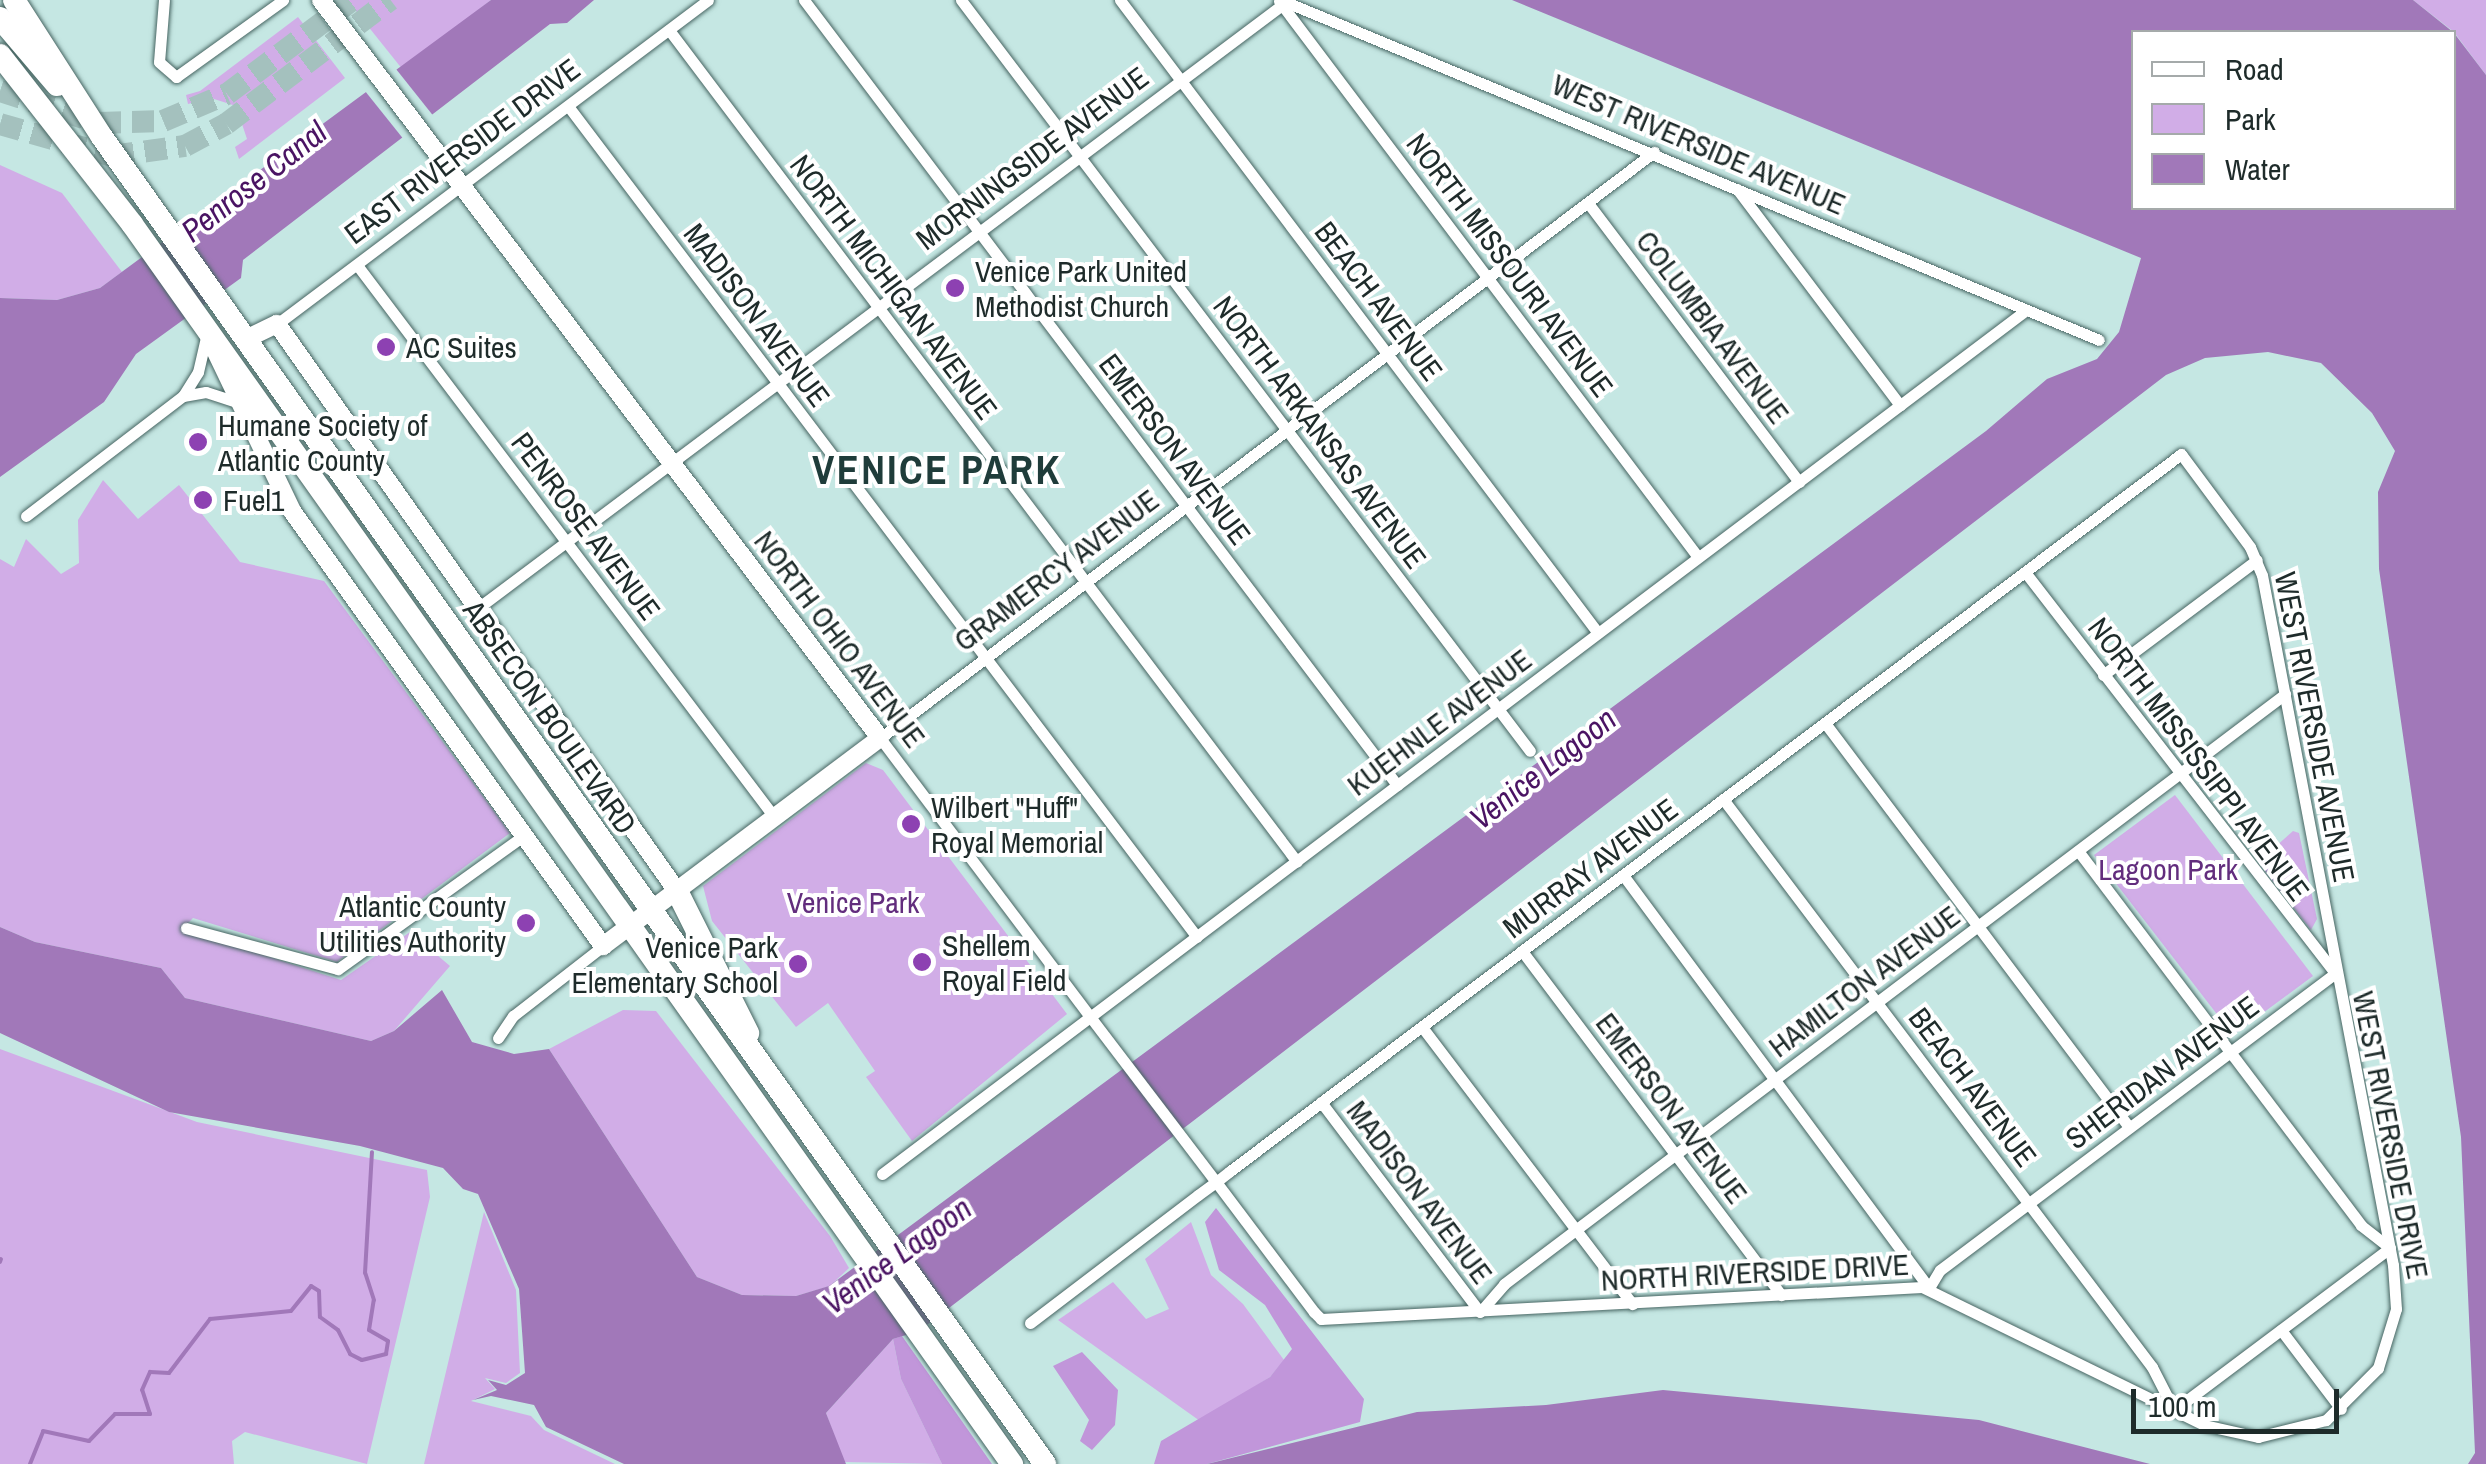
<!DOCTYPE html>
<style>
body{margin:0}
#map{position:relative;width:2486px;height:1464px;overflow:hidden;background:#c5e7e3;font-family:"Archivo Narrow",sans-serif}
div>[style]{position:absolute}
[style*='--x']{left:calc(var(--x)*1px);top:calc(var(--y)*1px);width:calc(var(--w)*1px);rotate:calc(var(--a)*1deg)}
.green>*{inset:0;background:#d1ade7}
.forest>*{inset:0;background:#c196da}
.water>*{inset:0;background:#a178b9}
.pier>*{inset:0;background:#c5e7e3}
.stream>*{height:4px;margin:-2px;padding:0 2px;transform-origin:2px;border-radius:2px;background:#a178b9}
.highway-tunnel>*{height:22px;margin-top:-11px;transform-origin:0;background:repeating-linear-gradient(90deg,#a4c1be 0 22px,transparent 0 33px)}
.roads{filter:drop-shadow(0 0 2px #476562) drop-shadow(0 0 2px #476562)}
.street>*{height:11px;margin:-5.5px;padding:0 5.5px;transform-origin:5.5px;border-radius:5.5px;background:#fff}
.secondary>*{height:18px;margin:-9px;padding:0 9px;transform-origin:9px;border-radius:9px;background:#fff}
.highway>*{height:22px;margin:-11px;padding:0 11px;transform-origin:11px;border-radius:11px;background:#fff}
.dots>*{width:28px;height:28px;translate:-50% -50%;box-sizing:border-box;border:5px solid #fff;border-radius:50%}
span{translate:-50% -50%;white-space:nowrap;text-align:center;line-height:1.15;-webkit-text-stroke:8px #fff;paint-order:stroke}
.street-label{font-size:30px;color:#1e2b2a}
.poi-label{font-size:30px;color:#1e2b2a}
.left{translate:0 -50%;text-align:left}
.right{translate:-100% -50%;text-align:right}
.park-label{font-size:30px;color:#622d7d}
.water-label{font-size:32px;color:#4a1363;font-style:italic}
.district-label{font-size:40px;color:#1f3c3a;font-weight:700;letter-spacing:2.5px}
.legend{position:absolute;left:2131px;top:30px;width:325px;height:180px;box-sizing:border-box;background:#fff;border:2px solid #a5aaaa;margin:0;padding:12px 18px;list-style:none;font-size:30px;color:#1e2b2a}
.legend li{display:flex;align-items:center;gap:20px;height:50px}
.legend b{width:50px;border:2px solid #a5aaaa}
.scale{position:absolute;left:2131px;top:1389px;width:208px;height:45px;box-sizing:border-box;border:5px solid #1e2b2a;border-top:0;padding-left:12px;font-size:30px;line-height:35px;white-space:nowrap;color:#1e2b2a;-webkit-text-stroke:8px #fff;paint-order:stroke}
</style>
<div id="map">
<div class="green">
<div style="clip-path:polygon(347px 0,491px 0,403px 70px)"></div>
<div style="clip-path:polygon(2413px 0,2486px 0,2486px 75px,2454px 32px)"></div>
<div style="clip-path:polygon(298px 17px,345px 78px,239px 159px,235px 147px,247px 139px,236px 106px,211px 98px,188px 104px,186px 95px,200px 91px)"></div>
<div style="clip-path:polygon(0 165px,62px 193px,122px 272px,100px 288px,57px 300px,0 298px)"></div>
<div style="clip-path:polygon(103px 480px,138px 519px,179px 485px,240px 562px,324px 581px,510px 833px,337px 962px,193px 918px,182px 929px,341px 980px,410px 932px,450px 966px,394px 1031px,371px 1041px,185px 998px,161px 968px,35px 942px,0 927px,0 559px,14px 567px,26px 539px,61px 574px,79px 563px,78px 520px)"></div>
<div style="clip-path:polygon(866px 763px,883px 770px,1067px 1014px,912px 1141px,866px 1077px,875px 1071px,828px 1003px,796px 1027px,712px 921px,703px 886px)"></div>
<div style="clip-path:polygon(2175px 795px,2313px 976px,2233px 1035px,2094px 855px)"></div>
<div style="clip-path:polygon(2293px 831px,2299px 833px,2317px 919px,2311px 930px,2258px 862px)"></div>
<div style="clip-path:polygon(623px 1010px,656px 1011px,830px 1236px,849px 1268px,830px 1286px,796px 1296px,742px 1295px,697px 1277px,549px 1049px)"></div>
<div style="clip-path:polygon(0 1049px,197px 1122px,427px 1170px,430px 1197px,367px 1464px,245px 1432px,232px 1441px,234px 1464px,0 1464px)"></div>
<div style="clip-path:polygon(484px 1212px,516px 1290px,520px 1373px,506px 1383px,485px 1378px,495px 1389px,471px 1401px,531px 1416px,544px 1430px,615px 1464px,424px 1464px)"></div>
<div style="clip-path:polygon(1191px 1222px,1211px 1275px,1243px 1304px,1284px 1360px,1270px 1377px,1200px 1421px,1058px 1320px,1113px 1282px,1146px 1319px,1169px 1309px,1145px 1259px)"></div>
<div style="clip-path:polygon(893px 1339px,901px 1379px,942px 1464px,844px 1462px,826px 1413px)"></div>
</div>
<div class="forest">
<div style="clip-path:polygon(1216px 1208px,1364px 1399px,1360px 1422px,1207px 1464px,1154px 1464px,1161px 1441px,1270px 1377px,1292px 1349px,1265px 1305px,1219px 1270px,1205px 1222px)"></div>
<div style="clip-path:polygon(902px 1336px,992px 1464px,942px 1464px,901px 1379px,893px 1339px)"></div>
<div style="clip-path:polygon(1082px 1352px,1118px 1390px,1115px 1425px,1092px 1450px,1080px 1441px,1089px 1420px,1053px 1366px)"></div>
</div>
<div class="water">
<div style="clip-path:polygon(491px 0,594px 0,567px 23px,550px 24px,243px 260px,241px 278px,136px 354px,104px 402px,0 477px,0 298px,57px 300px,100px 288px)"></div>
<div style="clip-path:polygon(1512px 0,2413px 0,2453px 32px,2134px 32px,2134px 208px,2454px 208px,2454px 33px,2486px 75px,2486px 1464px,2468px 1464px,2475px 1453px,2461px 1137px,2379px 569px,2378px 492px,2395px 451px,2372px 413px,2321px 363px,2268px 352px,2205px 358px,2166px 375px,919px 1331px,893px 1339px,826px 1413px,846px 1464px,624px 1464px,546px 1427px,534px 1405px,491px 1396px,473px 1400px,497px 1390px,488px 1380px,506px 1385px,525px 1373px,519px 1289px,478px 1194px,463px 1189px,443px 1168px,360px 1146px,169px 1112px,0 1033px,0 927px,35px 942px,161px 968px,185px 998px,371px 1041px,394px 1031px,442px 990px,472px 1042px,514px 1054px,549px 1049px,697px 1277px,742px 1295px,796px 1296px,829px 1286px,1986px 431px,2047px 379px,2097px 359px,2119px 332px,2141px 258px)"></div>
<div style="clip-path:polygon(1663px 1390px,1979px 1420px,2150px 1464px,1207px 1464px,1417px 1412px,1546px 1405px)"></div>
</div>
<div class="pier">
<div style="clip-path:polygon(396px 69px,435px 118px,405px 141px,365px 91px)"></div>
</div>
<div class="stream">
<div style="--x:0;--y:1262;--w:3;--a:-72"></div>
<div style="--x:30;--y:1464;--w:35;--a:-68"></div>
<div style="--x:43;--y:1431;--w:47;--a:12.3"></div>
<div style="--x:89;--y:1441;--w:37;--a:-46"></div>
<div style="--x:115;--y:1414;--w:35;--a:0"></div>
<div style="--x:150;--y:1414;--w:25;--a:-108"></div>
<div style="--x:142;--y:1390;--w:20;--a:-66"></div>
<div style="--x:150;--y:1372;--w:19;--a:3"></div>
<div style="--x:169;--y:1373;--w:68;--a:-52.8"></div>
<div style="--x:210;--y:1319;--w:81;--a:-5.6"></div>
<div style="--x:291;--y:1311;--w:32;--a:-51"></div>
<div style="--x:311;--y:1286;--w:9;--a:32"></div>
<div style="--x:319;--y:1291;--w:26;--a:88"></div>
<div style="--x:320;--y:1317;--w:22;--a:36"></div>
<div style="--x:338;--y:1330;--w:27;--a:63"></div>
<div style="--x:350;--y:1354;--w:13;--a:27"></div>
<div style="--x:362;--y:1360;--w:25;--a:-14"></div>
<div style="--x:386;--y:1354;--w:13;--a:-81"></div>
<div style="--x:388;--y:1341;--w:22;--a:-150"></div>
<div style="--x:369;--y:1330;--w:30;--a:-81"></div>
<div style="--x:374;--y:1300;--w:28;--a:-108"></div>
<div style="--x:365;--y:1273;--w:121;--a:-86.7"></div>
</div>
<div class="highway-tunnel">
<div style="--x:0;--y:91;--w:104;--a:17.9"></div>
<div style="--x:99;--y:123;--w:64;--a:-1.8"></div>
<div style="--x:163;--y:121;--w:69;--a:-22.9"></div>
<div style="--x:227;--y:94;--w:156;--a:-36.9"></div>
<div style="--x:0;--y:124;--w:116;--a:15.9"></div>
<div style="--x:112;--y:156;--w:74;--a:-7.8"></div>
<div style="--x:185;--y:146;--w:47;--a:-28.2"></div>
<div style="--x:226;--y:124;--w:206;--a:-37.1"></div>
</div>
<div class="roads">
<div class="street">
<div style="--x:164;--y:0;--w:62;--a:94.6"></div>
<div style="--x:159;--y:62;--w:23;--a:41"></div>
<div style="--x:176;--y:77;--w:132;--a:-35.7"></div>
<div style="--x:804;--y:0;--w:984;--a:52.93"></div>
<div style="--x:961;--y:0;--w:942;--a:52.85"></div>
<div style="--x:1120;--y:0;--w:793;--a:52.94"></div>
<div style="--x:1279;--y:1;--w:696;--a:53"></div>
<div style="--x:669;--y:30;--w:1042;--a:52.95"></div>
<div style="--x:568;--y:106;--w:1042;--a:52.88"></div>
<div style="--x:1737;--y:189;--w:271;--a:53"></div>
<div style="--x:1588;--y:203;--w:350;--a:52.9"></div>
<div style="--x:357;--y:265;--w:693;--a:52.92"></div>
<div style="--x:277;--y:324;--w:539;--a:-36.93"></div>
<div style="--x:183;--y:396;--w:23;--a:-10"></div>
<div style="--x:206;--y:392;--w:33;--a:18"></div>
<div style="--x:26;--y:516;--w:198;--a:-37.4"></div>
<div style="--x:183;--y:396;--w:28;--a:-58"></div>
<div style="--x:198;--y:372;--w:39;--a:-77"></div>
<div style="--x:2025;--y:572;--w:507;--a:52.29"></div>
<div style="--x:478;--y:608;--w:1010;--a:-36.87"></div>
<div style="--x:1286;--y:2;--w:880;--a:22.57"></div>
<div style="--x:2103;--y:675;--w:192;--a:-36.8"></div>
<div style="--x:1825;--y:723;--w:506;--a:53.04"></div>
<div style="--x:1723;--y:799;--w:712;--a:52.94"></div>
<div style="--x:2152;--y:1367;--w:48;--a:62.9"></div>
<div style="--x:2174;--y:1410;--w:270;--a:-36.9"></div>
<div style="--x:2390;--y:1248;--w:37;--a:-142"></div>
<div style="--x:2361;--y:1225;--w:469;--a:-127.1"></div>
<div style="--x:1623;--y:875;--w:514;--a:53.46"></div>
<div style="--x:186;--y:928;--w:157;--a:15.1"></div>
<div style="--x:338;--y:969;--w:228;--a:-35.7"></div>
<div style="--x:1522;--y:951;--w:431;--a:53"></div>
<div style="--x:1422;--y:1027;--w:348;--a:52.8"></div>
<div style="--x:498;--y:1038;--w:27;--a:-56"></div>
<div style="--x:513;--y:1016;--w:114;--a:-37.9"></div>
<div style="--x:1321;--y:1102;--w:263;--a:52.9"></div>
<div style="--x:1480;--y:1312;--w:37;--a:-49"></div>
<div style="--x:1504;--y:1284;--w:979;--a:-37.07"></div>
<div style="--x:882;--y:1174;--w:1434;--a:-37.06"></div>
<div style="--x:1929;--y:1288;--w:21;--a:-59"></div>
<div style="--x:1940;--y:1270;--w:494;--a:-36.9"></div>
<div style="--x:1030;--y:1323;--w:211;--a:-37.3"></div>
<div style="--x:1198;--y:1195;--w:22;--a:-36"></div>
<div style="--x:1216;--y:1182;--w:18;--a:-38"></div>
<div style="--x:1230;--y:1171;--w:1191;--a:-37.01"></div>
<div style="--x:2181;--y:454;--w:116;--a:53.4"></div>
<div style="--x:2250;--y:547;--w:30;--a:67"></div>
<div style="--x:2262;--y:575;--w:702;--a:79.25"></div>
<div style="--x:2393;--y:1265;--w:44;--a:86.1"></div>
<div style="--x:2396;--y:1309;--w:62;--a:107"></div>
<div style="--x:2378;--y:1368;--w:74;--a:135"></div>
<div style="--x:2326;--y:1420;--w:70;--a:166"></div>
<div style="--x:2258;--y:1437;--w:55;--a:-167.5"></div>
<div style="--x:2204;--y:1425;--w:314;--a:-153.9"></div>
<div style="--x:1922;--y:1287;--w:602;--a:176.95"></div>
<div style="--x:1321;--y:1319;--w:10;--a:-135"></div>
<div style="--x:1314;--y:1312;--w:163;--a:-127"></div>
<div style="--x:1216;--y:1182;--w:206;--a:-127.3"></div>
<div style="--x:1091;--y:1018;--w:351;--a:-127"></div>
<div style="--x:880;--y:738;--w:971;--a:-37.13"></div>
<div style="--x:2281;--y:1330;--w:99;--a:52.8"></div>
</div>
<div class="secondary">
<div style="--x:246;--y:339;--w:34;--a:-26"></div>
<div style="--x:277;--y:324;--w:694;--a:54.8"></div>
<div style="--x:215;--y:350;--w:178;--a:64.4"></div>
<div style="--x:292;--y:511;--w:535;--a:54.44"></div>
<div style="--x:603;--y:946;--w:346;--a:-36.9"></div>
<div style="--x:880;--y:738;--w:926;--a:-127.14"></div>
</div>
<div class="highway">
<div style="--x:14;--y:0;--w:163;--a:57.3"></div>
<div style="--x:102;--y:137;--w:1628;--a:54.6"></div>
<div style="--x:0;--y:18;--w:88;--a:49.6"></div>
<div style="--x:0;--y:55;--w:214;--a:52"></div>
<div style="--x:132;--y:224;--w:1521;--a:54.64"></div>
<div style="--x:677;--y:891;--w:159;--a:63.4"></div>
</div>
</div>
<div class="dots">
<div style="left:955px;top:288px;background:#8d41b2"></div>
<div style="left:386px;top:347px;background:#8d41b2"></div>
<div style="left:198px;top:442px;background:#8d41b2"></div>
<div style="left:203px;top:500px;background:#8d41b2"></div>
<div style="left:911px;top:824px;background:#8d41b2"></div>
<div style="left:526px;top:923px;background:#8d41b2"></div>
<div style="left:922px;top:962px;background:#8d41b2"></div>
<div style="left:798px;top:964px;background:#8d41b2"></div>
</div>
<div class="street-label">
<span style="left:1699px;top:144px;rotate:23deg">WEST RIVERSIDE AVENUE</span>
<span style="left:462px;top:151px;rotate:-37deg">EAST RIVERSIDE DRIVE</span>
<span style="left:1032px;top:158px;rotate:-37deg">MORNINGSIDE AVENUE</span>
<span style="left:1510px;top:265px;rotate:53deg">NORTH MISSOURI AVENUE</span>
<span style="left:894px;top:287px;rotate:53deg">NORTH MICHIGAN AVENUE</span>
<span style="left:1379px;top:301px;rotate:53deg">BEACH AVENUE</span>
<span style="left:757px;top:315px;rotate:53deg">MADISON AVENUE</span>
<span style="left:1713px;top:327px;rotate:53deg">COLUMBIA AVENUE</span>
<span style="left:1320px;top:432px;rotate:53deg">NORTH ARKANSAS AVENUE</span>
<span style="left:1175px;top:449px;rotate:53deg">EMERSON AVENUE</span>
<span style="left:586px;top:526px;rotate:53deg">PENROSE AVENUE</span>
<span style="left:1056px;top:570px;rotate:-37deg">GRAMERCY AVENUE</span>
<span style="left:840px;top:639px;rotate:53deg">NORTH OHIO AVENUE</span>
<span style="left:550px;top:717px;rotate:55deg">ABSECON BOULEVARD</span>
<span style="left:1439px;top:722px;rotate:-37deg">KUEHNLE AVENUE</span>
<span style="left:2315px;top:727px;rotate:79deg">WEST RIVERSIDE AVENUE</span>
<span style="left:2199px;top:759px;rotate:53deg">NORTH MISSISSIPPI AVENUE</span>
<span style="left:1590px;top:868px;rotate:-37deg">MURRAY AVENUE</span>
<span style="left:1864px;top:981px;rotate:-37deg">HAMILTON AVENUE</span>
<span style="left:2162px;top:1072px;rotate:-37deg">SHERIDAN AVENUE</span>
<span style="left:1973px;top:1087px;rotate:53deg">BEACH AVENUE</span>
<span style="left:1672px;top:1108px;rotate:53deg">EMERSON AVENUE</span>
<span style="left:2391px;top:1135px;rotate:79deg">WEST RIVERSIDE DRIVE</span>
<span style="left:1420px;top:1192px;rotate:53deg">MADISON AVENUE</span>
<span style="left:1755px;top:1272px;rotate:-3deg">NORTH RIVERSIDE DRIVE</span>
</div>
<div class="poi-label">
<span class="left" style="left:975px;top:288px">Venice Park United<br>Methodist Church</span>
<span class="left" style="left:406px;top:347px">AC Suites</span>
<span class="left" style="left:218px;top:442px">Humane Society of<br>Atlantic County</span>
<span class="left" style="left:223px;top:500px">Fuel1</span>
<span class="left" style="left:931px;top:824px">Wilbert "Huff"<br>Royal Memorial</span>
<span class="right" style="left:506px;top:923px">Atlantic County<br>Utilities Authority</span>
<span class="left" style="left:942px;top:962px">Shellem<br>Royal Field</span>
<span class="right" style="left:778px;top:964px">Venice Park<br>Elementary School</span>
</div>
<div class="park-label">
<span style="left:2168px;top:869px">Lagoon Park</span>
<span style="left:853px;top:902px">Venice Park</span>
</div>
<div class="water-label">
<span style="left:254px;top:182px;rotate:-38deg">Penrose Canal</span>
<span style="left:1543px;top:769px;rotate:-38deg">Venice Lagoon</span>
<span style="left:897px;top:1256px;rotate:-36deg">Venice Lagoon</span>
</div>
<div class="district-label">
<span style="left:937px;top:470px">VENICE PARK</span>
</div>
<ul class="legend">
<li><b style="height:12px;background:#fff"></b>Road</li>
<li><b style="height:28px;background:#d1ade7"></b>Park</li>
<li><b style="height:28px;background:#a178b9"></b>Water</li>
</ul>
<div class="scale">100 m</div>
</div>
